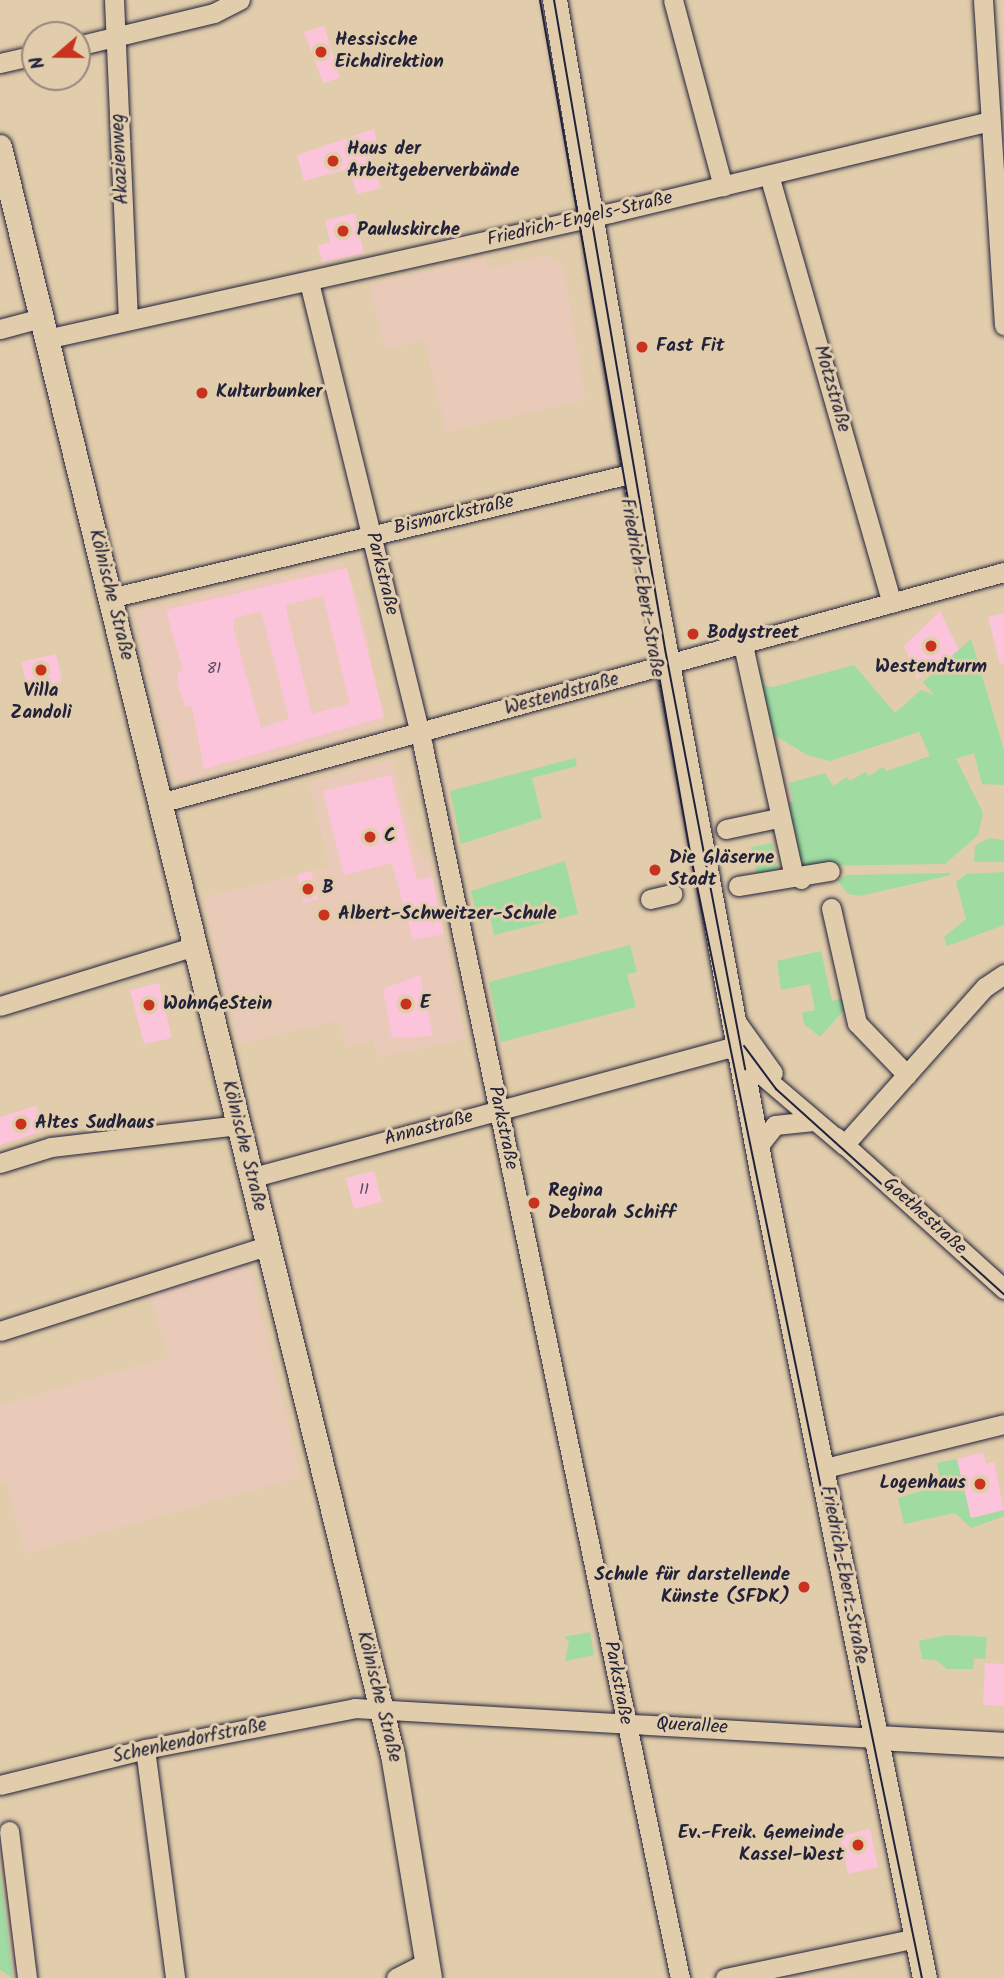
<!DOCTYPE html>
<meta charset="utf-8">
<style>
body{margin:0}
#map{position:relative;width:1004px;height:1978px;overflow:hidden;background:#e1ccab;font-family:Kalam,sans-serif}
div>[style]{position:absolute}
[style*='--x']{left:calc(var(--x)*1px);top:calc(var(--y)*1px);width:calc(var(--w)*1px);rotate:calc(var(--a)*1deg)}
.built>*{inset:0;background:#e9cab9}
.green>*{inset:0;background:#a0dba1}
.building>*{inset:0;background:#fcc4db}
.roads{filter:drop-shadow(0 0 2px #22223b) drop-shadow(0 0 2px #22223b)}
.minor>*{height:19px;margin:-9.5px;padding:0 9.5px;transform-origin:9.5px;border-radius:9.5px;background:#e1ccab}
.major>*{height:24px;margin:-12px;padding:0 12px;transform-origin:12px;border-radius:12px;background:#e1ccab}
.tram>*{height:2px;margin:-1px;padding:0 1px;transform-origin:1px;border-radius:1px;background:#22223b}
.dots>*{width:19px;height:19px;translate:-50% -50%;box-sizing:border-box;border:4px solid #e1ccab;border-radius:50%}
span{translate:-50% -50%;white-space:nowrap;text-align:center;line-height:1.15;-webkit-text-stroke:6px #e1ccab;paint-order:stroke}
.number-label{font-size:16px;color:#584a63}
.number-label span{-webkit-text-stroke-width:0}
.poi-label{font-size:19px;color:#22223b;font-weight:700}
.left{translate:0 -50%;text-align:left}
.right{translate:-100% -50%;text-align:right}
.street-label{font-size:19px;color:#22223b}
.north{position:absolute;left:21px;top:21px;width:70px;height:70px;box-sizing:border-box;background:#e1ccab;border:2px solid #95887e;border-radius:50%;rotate:250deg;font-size:19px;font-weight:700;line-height:28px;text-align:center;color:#22223b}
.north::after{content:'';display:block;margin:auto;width:24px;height:32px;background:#c8321e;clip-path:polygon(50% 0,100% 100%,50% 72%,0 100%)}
</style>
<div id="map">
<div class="built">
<div style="clip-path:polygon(547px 255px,563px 265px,586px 400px,446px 432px,424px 340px,385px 349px,369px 284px,485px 258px,489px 268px)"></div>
<div style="clip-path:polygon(343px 561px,361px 606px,384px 725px,181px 782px,174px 777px,134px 612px)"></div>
<div style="clip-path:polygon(393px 759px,418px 854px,429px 859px,466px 1039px,377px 1058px,373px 1041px,346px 1048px,339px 1021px,238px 1044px,203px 897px,329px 867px,309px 782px)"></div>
<div style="clip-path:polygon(242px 1265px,251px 1270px,301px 1477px,25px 1554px,6px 1482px,0 1482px,0 1405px,169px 1357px,149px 1295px)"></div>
</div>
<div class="green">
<div style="clip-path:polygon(971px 639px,1004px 750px,1004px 785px,982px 784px,974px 753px,956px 759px,983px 813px,978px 835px,945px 864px,798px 866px,784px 804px,793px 802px,789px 783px,825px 773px,833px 786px,847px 777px,850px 781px,865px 772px,869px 776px,883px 767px,887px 771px,930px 756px,919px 732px,830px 761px,807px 755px,769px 732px,753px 665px,758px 664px,765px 686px,773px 687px,854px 665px,895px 713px,921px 690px,934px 695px,923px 682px)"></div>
<div style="clip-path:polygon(575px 758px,577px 766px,532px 778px,542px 818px,461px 844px,450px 791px)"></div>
<div style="clip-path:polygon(989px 838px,1004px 840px,1004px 862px,974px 862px,975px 846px)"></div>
<div style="clip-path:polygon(772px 843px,778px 870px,757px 874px,751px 847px)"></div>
<div style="clip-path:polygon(565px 861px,578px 914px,494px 935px,489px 910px,476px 913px,471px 891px)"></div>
<div style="clip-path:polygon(1004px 872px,1004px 925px,947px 946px,944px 937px,966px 919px,956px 882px,966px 874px)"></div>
<div style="clip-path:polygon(847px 875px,950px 873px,951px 875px,860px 896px,848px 894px,837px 880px)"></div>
<div style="clip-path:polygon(630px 945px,637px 972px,627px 974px,636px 1007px,501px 1042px,489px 982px)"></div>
<div style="clip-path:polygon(821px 951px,832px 1001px,844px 998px,846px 1008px,820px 1037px,804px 1024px,802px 1013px,815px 1010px,810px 984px,781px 990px,777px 961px)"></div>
<div style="clip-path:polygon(957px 1459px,971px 1518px,1004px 1510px,1004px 1516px,971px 1528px,955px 1513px,904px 1524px,898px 1498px,942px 1485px,937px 1463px)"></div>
<div style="clip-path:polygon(590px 1632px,594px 1655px,565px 1661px,569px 1641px,564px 1637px)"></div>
<div style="clip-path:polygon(947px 1635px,987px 1637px,985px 1659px,974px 1658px,973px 1669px,947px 1669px,936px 1660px,922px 1659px,919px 1641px)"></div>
<div style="clip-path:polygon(0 1871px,13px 1978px,0 1970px)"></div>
</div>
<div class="building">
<div style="clip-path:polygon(324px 26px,340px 78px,323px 83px,304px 32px)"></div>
<div style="clip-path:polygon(374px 129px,380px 155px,371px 157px,381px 188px,357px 194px,349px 169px,304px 181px,297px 155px)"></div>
<div style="clip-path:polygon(355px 213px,364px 253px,322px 262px,318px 245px,330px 242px,325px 220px)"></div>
<div style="clip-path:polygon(evenodd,347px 568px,384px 717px,204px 769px,192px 707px,185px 706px,178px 684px,178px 672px,183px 671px,166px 610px,347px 568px,323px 596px,350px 704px,312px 714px,285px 605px,323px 596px,347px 568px,261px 611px,289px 719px,261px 728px,233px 627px,235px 618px,261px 611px)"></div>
<div style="clip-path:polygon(940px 611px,959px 650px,917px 679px,904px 646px)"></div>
<div style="clip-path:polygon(1004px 613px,1004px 663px,1000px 664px,988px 617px)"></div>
<div style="clip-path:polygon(56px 654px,62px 681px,28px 689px,21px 662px)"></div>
<div style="clip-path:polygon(391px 775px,417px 880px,432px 876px,444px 934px,413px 940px,392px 863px,344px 875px,323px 791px)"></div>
<div style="clip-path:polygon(311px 871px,318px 899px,304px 903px,297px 875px)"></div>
<div style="clip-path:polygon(420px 975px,433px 1036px,392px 1038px,383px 989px)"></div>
<div style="clip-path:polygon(159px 983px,172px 1038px,144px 1044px,130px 990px)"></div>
<div style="clip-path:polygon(36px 1106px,43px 1131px,0 1145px,0 1117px)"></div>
<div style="clip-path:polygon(374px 1171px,382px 1202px,354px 1209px,346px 1178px)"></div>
<div style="clip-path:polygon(983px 1452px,986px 1464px,994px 1462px,1004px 1510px,971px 1518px,957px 1459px)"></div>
<div style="clip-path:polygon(985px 1663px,1004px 1664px,1004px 1706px,983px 1705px)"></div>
<div style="clip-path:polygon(870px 1829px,878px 1867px,848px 1874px,840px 1836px)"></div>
</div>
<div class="roads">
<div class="minor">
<div style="--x:114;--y:0;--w:319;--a:87.5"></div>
<div style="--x:673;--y:0;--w:193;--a:75"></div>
<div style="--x:983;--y:0;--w:326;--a:86.3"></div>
<div style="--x:77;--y:46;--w:141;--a:-13.5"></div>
<div style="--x:214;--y:13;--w:29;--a:-27"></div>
<div style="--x:0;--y:63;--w:36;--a:-13"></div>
<div style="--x:769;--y:175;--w:445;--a:74"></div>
<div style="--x:309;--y:282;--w:479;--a:76.2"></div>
<div style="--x:423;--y:747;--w:1258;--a:78.21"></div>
<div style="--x:0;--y:329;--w:42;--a:-15"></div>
<div style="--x:46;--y:339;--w:578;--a:-12.59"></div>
<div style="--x:610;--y:213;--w:391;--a:-13.6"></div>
<div style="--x:110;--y:598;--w:539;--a:-13.42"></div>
<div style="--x:743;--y:645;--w:233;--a:77.6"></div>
<div style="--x:793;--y:873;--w:10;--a:37"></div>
<div style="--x:160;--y:803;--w:875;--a:-15.31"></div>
<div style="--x:726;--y:829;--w:48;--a:-12"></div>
<div style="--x:738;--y:886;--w:93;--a:-9.3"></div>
<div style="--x:650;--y:899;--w:23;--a:-13"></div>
<div style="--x:831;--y:908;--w:118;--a:77.3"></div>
<div style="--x:857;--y:1023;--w:72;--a:46.1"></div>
<div style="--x:0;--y:1006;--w:204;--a:-17.1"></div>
<div style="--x:738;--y:1024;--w:60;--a:54.5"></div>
<div style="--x:836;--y:1137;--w:227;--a:42.1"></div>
<div style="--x:760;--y:1144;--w:24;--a:-52"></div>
<div style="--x:775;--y:1125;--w:36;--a:-6"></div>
<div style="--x:844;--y:1145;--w:212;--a:-48.3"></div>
<div style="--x:985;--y:987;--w:23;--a:-34"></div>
<div style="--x:0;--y:1163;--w:53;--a:-17.4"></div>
<div style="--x:51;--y:1147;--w:188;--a:-6.7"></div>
<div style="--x:250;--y:1178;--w:497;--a:-15.2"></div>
<div style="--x:730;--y:1048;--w:150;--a:40.4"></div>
<div style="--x:0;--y:1331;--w:280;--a:-17.7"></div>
<div style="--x:821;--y:1469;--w:188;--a:-13.8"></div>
<div style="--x:145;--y:1749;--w:231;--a:82.5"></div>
<div style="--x:0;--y:1785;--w:149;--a:-13.9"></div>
<div style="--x:145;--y:1749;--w:214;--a:-11"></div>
<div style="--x:355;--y:1708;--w:522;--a:3.3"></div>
<div style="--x:9;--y:1831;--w:148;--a:83"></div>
<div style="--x:396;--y:1978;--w:35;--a:-27"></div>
<div style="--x:725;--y:1978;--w:196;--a:-11.8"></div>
</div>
<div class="major">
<div style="--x:555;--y:0;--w:585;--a:80.46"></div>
<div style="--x:652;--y:577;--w:605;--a:79.53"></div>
<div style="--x:762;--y:1172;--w:822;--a:78.57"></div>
<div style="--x:0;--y:147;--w:1655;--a:76.27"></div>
<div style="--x:393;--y:1755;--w:226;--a:80.6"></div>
<div style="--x:876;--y:1738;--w:128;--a:3.1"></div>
</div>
</div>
<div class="tram">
<div style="--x:540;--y:0;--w:870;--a:80.01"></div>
<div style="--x:691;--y:857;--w:1145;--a:78.36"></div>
<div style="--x:554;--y:0;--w:658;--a:80.29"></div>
<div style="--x:665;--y:649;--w:428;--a:79.2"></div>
<div style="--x:744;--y:1046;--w:54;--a:53.3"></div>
<div style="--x:776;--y:1089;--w:307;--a:42"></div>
</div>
<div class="dots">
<div style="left:321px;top:52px;background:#c8321e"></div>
<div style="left:333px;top:161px;background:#c8321e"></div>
<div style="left:343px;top:231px;background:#c8321e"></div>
<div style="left:642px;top:347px;background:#c8321e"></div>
<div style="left:202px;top:393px;background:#c8321e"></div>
<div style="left:693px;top:634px;background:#c8321e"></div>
<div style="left:931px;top:646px;background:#c8321e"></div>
<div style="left:41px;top:670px;background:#c8321e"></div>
<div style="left:370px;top:837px;background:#c8321e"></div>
<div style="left:655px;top:870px;background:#c8321e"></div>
<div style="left:308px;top:889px;background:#c8321e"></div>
<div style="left:324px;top:915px;background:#c8321e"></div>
<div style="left:406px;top:1004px;background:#c8321e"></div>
<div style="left:149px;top:1005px;background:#c8321e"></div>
<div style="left:21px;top:1124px;background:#c8321e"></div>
<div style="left:534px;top:1203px;background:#c8321e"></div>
<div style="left:980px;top:1484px;background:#c8321e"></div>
<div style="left:804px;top:1587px;background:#c8321e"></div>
<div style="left:858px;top:1845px;background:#c8321e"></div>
</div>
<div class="number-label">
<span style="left:214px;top:669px">81</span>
<span style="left:364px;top:1190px">11</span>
</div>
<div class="poi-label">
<span class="left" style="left:335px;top:52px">Hessische<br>Eichdirektion</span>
<span class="left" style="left:347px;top:161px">Haus der<br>Arbeitgeberverbände</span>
<span class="left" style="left:357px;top:231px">Pauluskirche</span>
<span class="left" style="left:656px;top:347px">Fast Fit</span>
<span class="left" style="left:216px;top:393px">Kulturbunker</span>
<span class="left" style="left:707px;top:634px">Bodystreet</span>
<span style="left:931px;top:668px">Westendturm</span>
<span style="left:41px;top:703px">Villa<br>Zandoli</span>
<span class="left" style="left:384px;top:837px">C</span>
<span class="left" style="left:669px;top:870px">Die Gläserne<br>Stadt</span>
<span class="left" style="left:322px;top:889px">B</span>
<span class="left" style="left:338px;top:915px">Albert-Schweitzer-Schule</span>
<span class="left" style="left:420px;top:1004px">E</span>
<span class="left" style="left:163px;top:1005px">WohnGeStein</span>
<span class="left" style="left:35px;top:1124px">Altes Sudhaus</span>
<span class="left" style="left:548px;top:1203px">Regina<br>Deborah Schiff</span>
<span class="right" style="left:966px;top:1484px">Logenhaus</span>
<span class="right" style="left:790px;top:1587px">Schule für darstellende<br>Künste (SFDK)</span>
<span class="right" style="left:844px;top:1845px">Ev.-Freik. Gemeinde<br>Kassel-West</span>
</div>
<div class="street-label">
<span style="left:121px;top:159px;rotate:-93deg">Akazienweg</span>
<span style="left:580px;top:220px;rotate:-13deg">Friedrich-Engels-Straße</span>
<span style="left:831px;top:389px;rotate:74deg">Motzstraße</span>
<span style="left:454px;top:516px;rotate:-13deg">Bismarckstraße</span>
<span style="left:381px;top:574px;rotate:76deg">Parkstraße</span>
<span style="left:641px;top:588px;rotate:80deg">Friedrich-Ebert-Straße</span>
<span style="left:110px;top:595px;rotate:76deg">Kölnische Straße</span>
<span style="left:562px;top:695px;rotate:-15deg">Westendstraße</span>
<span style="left:502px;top:1128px;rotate:78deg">Parkstraße</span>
<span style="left:429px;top:1129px;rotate:-15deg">Annastraße</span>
<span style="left:243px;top:1146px;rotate:76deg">Kölnische Straße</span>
<span style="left:924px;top:1217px;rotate:42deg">Goethestraße</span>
<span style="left:843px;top:1575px;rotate:79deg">Friedrich-Ebert-Straße</span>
<span style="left:617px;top:1683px;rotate:79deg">Parkstraße</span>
<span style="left:378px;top:1697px;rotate:76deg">Kölnische Straße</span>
<span style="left:692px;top:1727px;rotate:3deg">Querallee</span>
<span style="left:190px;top:1742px;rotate:-12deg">Schenkendorfstraße</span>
</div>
<div class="north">N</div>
</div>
